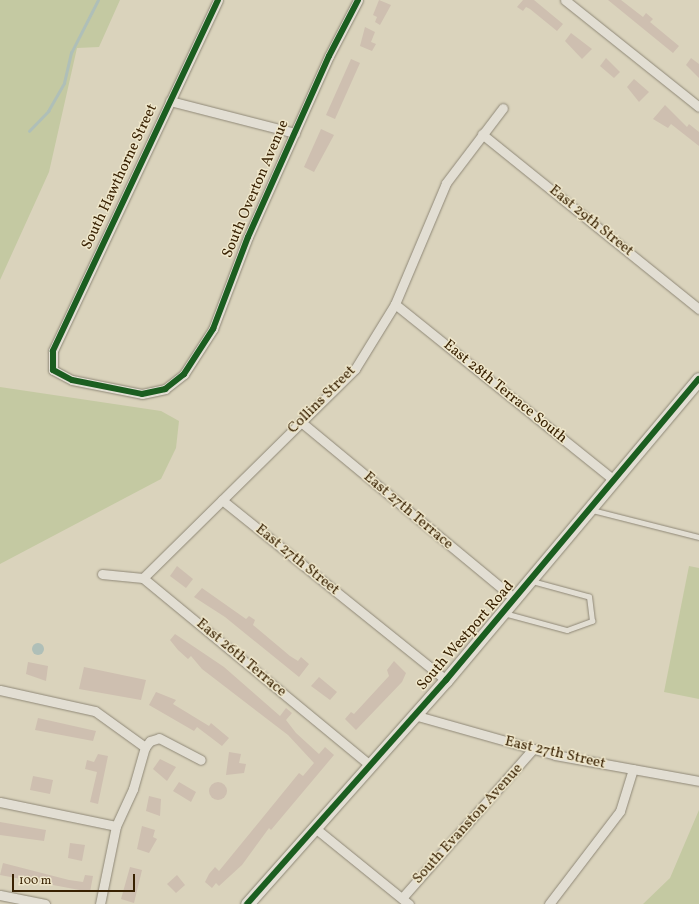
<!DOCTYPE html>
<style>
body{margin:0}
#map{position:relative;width:699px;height:904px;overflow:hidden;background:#dad3bc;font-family:Vollkorn,serif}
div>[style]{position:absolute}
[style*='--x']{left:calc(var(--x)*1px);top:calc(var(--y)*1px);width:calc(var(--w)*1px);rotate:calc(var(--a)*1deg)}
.green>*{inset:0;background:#c4c9a2}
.water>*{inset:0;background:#afbfb8}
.round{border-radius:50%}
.stream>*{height:2.5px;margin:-1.25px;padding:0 1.25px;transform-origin:1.25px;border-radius:1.25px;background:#afbfb8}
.building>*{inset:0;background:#cebfb0}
.roads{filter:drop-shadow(0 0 1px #8f8877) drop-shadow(0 0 1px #8f8877)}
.lane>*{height:4.5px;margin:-2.25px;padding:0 2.25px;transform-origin:2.25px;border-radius:2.25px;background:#e2ded3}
.street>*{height:9px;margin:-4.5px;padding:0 4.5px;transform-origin:4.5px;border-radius:4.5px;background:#e2ded3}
.secondary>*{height:13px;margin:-6.5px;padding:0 6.5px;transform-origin:6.5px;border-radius:6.5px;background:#e2ded3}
.cycleway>*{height:6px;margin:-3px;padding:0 3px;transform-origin:3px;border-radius:3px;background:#1b5e20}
span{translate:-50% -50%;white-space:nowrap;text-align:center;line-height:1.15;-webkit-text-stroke:3px #efe7cb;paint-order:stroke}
.street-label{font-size:15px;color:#382102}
.scale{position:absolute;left:12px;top:874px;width:123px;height:18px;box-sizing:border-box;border:2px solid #382102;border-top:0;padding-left:5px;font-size:12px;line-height:14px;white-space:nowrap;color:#382102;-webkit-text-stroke:3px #efe7cb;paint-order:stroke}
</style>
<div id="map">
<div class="green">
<div style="clip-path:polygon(0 0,120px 0,99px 47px,77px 48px,49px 172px,0 280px)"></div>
<div style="clip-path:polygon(0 387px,161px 411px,179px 421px,176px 448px,161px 479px,0 564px)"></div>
<div style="clip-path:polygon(689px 566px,699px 568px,699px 699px,664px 692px)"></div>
<div style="clip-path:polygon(699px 810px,699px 904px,643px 904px,670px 878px)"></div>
</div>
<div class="water">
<div class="round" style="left:32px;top:643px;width:12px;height:12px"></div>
</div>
<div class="stream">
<div style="--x:29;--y:131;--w:28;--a:-46"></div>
<div style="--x:48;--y:111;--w:32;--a:-60"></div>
<div style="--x:64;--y:83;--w:31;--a:-77"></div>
<div style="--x:71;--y:53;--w:59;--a:-63"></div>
</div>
<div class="building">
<div style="clip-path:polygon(379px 0,391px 5px,380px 25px,375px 22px,377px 17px,373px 15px)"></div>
<div style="clip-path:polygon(523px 0,534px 0,563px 24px,557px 31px,530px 9px,526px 7px,523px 11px,517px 7px)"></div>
<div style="clip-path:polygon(608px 0,621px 0,643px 17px,646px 13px,653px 19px,650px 22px,679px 46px,673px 53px)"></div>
<div style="clip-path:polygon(365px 27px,375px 32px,371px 42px,376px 44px,372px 51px,360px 46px)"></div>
<div style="clip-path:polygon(571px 33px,592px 49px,582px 59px,565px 41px)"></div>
<div style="clip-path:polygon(606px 58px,620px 72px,614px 78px,600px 66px)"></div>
<div style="clip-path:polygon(691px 58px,699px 64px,699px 78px,686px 65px)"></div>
<div style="clip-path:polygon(351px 59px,360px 63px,335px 119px,326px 115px)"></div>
<div style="clip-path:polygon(634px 79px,649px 92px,639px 102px,627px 87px)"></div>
<div style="clip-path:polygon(665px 105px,687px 127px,689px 124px,699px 132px,699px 146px,671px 124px,668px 128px,653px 119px)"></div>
<div style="clip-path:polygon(321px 129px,334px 135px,314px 172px,304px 167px)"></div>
<div style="clip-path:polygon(177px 566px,193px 579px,186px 588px,170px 576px)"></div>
<div style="clip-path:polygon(202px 588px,246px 619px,249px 616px,255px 620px,253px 625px,290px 656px,298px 661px,301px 657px,309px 664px,299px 677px,225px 617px,194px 597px)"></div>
<div style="clip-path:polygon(175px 634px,224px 667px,280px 716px,286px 708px,292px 713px,286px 720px,296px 733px,319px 754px,325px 747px,334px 755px,271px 830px,269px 828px,242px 865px,219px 886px,216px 883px,212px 888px,205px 882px,209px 874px,215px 867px,219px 871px,299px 773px,303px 776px,314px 763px,288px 735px,202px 669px,191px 656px,188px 659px,178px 650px,170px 640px)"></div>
<div style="clip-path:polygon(394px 661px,406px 673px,402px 682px,356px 730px,345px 719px,351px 712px,354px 714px,389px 676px,387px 670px)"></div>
<div style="clip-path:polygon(28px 662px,48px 666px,46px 681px,26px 674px)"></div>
<div style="clip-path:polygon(84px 667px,146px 680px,141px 700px,79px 689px)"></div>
<div style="clip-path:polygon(319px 677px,337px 692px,330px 700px,311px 686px)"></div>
<div style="clip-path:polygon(156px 692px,176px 700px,173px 704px,209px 726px,211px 723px,229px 738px,222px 746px,197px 727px,194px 731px,149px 705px)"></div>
<div style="clip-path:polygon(38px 718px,96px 731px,93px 741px,35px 730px)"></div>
<div style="clip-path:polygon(229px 752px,241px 754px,239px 763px,246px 764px,244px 773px,226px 775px)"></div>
<div style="clip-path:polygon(98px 754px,108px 756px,98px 804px,90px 802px,97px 772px,85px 769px,87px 760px,94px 762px)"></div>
<div style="clip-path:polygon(160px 759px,176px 767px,167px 781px,153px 769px)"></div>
<div style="clip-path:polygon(33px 776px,53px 780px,50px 794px,30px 790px)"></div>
<div class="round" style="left:209px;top:782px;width:18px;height:18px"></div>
<div style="clip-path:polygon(179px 782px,196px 792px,191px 802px,173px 791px)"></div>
<div style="clip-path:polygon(149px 796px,161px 799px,160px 816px,146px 811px)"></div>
<div style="clip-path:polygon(0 822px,46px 830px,44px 841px,0 835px)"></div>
<div style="clip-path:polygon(142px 826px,155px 830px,153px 837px,157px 839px,149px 853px,137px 849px)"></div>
<div style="clip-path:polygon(70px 843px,85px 845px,82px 861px,68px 858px)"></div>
<div style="clip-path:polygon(3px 863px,69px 880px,83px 882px,85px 875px,93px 876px,90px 892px,0 875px)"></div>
<div style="clip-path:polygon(130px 867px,142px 870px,134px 903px,121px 899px)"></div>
<div style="clip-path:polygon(177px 875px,185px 885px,176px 893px,167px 884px)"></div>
</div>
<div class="roads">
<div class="lane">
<div style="--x:592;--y:510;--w:110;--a:14.2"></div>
<div style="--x:504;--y:613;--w:65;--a:15.1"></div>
<div style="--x:567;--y:630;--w:27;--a:-20"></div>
<div style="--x:592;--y:621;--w:24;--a:-97"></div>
<div style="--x:589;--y:597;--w:61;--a:-164.8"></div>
</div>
<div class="street">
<div style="--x:218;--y:0;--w:388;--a:115.2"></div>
<div style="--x:53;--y:351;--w:19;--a:90"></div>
<div style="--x:53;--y:370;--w:21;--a:28"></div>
<div style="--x:72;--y:380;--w:71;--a:11.3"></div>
<div style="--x:142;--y:394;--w:24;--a:-12"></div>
<div style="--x:165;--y:389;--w:24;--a:-38"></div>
<div style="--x:184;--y:374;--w:54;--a:-57.2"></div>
<div style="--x:213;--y:329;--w:98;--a:-69.2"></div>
<div style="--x:248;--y:237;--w:198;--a:-65.9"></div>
<div style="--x:329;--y:56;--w:63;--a:-62.6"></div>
<div style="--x:565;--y:0;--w:171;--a:38.6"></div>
<div style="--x:170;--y:101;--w:129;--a:14.4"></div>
<div style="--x:482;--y:134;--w:279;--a:38.9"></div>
<div style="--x:395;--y:304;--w:282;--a:38.8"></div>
<div style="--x:301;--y:422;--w:278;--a:39.6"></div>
<div style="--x:222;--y:500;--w:287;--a:38.8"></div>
<div style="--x:102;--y:574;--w:41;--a:5.6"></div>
<div style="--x:143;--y:578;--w:294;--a:39.5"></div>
<div style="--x:143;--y:578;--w:298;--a:-44.6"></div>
<div style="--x:355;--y:369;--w:76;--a:-58.4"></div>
<div style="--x:395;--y:304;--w:131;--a:-67.1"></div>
<div style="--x:446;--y:183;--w:94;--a:-52.8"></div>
<div style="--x:0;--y:690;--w:97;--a:12.5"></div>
<div style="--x:95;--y:711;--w:62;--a:35.8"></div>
<div style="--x:414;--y:715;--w:147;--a:15.8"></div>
<div style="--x:555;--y:755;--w:146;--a:10.2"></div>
<div style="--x:0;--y:802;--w:118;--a:11.7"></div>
<div style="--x:315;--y:828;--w:121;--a:39"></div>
<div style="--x:0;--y:895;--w:46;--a:11.3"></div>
<div style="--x:402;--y:898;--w:198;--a:-48.7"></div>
<div style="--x:100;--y:904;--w:80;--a:-78.4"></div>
<div style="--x:116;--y:826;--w:41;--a:-65.3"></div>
<div style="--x:133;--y:789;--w:44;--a:-74.1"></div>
<div style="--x:145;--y:747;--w:8;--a:-50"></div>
<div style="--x:150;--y:741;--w:9;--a:-18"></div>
<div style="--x:159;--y:738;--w:47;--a:27.6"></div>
<div style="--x:549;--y:904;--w:117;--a:-52.6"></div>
<div style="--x:620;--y:811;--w:44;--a:-72.8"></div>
</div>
<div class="secondary">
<div style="--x:247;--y:904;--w:300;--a:-48.4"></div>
<div style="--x:446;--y:680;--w:393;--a:-50"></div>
</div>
</div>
<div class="cycleway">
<div style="--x:218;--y:0;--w:388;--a:115.2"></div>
<div style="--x:53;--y:351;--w:19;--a:90"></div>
<div style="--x:53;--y:370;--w:21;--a:28"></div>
<div style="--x:72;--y:380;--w:71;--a:11.3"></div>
<div style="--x:142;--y:394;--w:24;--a:-12"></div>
<div style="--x:165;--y:389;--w:24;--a:-38"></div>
<div style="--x:184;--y:374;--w:54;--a:-57.2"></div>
<div style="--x:213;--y:329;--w:98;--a:-69.2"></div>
<div style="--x:248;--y:237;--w:198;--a:-65.9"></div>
<div style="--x:329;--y:56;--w:63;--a:-62.6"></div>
<div style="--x:247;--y:904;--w:300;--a:-48.4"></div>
<div style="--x:446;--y:680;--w:393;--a:-50"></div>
</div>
<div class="street-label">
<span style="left:120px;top:177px;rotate:-65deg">South Hawthorne Street</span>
<span style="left:256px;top:189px;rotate:-67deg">South Overton Avenue</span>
<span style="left:591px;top:221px;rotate:39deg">East 29th Street</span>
<span style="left:505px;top:392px;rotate:39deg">East 28th Terrace South</span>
<span style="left:322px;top:400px;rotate:-45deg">Collins Street</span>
<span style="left:408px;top:511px;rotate:40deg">East 27th Terrace</span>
<span style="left:297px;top:560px;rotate:39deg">East 27th Street</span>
<span style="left:466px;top:636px;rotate:-49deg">South Westport Road</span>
<span style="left:241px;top:658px;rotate:40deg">East 26th Terrace</span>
<span style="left:555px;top:753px;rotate:13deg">East 27th Street</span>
<span style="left:468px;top:824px;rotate:-48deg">South Evanston Avenue</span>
</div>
<div class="scale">100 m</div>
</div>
